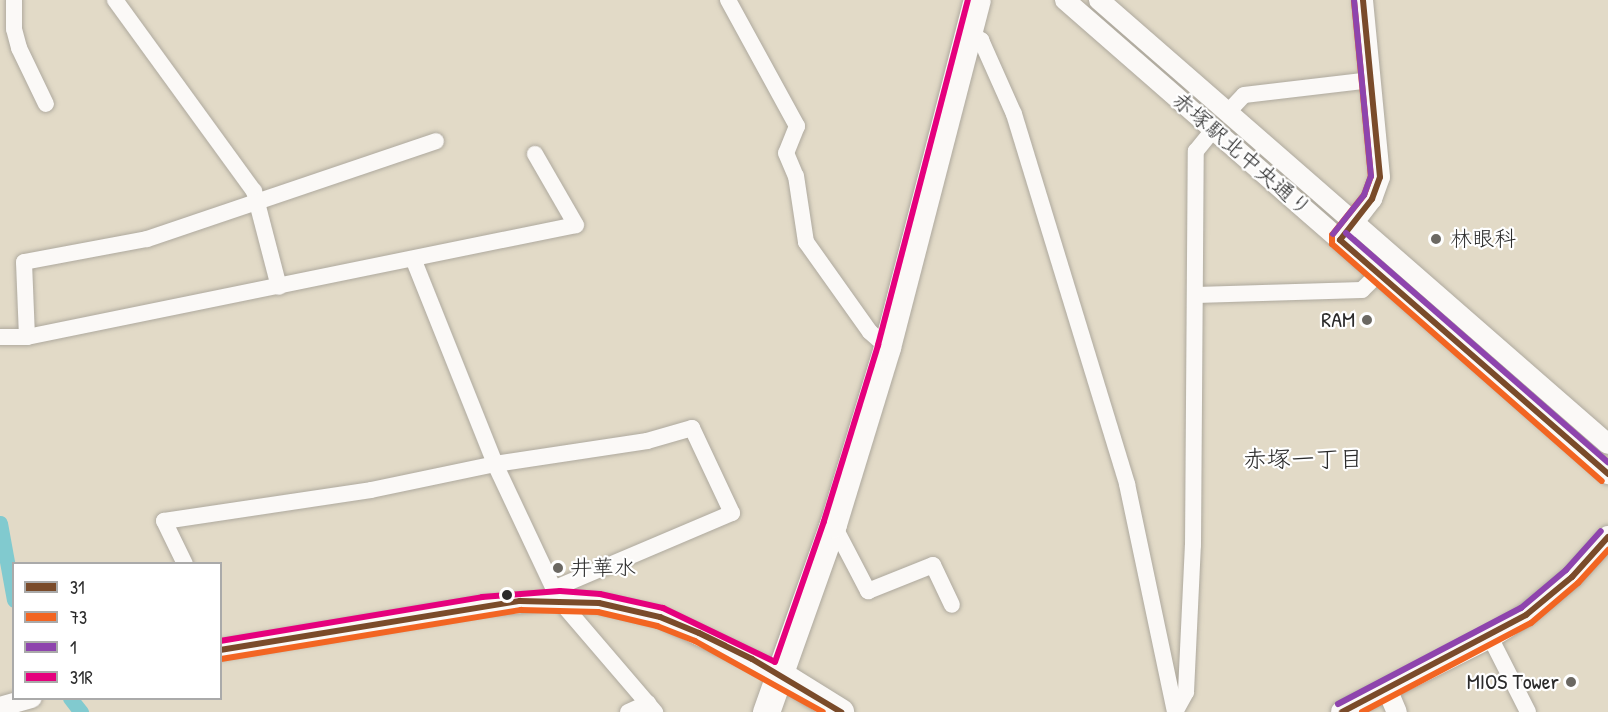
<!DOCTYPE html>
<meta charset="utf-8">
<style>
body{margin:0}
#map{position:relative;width:1608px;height:712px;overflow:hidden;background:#e2dac7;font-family:"Patrick Hand","Klee One",sans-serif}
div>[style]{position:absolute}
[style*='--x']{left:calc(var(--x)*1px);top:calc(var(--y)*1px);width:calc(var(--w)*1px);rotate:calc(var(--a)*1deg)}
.canal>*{height:15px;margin:-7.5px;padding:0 7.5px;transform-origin:7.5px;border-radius:7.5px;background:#81cacf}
.roads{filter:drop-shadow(0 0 2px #aea99e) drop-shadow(0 0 2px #aea99e)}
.minor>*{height:16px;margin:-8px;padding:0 8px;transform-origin:8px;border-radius:8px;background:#fbf9f7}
.tertiary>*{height:20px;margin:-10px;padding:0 10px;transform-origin:10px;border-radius:10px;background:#fbf9f7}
.secondary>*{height:22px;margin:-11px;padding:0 11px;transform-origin:11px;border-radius:11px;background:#fbf9f7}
.primary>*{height:26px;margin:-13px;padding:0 13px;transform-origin:13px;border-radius:13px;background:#fbf9f7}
.trunk>*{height:27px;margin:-13.5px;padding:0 13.5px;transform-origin:13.5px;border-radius:13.5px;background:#fbf9f7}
.bus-1>*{height:6px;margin:-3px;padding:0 3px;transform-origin:3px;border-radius:3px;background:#7a4b2a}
.bus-2>*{height:6px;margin:-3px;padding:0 3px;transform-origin:3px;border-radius:3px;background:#f26522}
.bus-3>*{height:6px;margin:-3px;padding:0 3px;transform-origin:3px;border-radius:3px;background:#8e44ad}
.bus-4>*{height:6px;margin:-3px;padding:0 3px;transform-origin:3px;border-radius:3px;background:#e5007d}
.dots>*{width:16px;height:16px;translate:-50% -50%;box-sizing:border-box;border:3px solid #fff;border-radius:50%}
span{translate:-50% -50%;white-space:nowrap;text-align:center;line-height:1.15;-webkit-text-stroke:4.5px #fff;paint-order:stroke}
.street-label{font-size:22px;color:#2b2b2b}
.poi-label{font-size:22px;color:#2b2b2b}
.left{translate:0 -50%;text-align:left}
.right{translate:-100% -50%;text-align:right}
.neighbourhood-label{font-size:24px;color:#2b2b2b}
.legend{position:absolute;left:12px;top:562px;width:210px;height:138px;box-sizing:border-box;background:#fff;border:2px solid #aaa;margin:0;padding:8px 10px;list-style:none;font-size:18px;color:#2b2b2b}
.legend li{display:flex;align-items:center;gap:12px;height:30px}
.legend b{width:30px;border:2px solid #aaa}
</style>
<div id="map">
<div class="canal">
<div style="--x:0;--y:523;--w:78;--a:79.7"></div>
<div style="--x:70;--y:698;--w:18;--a:52"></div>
</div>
<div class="roads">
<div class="minor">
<div style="--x:14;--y:0;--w:29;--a:90"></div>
<div style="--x:14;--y:29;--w:20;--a:75"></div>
<div style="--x:19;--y:48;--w:62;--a:64.3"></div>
<div style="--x:115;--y:0;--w:236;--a:54"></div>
<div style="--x:254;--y:191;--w:99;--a:75.4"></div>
<div style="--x:728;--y:0;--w:144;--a:61.3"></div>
<div style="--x:797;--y:126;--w:29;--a:112"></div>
<div style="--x:786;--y:153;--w:25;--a:67"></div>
<div style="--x:796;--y:176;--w:67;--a:81.4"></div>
<div style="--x:806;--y:242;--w:110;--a:54.6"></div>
<div style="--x:870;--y:332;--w:23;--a:41"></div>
<div style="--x:967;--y:36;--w:15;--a:16"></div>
<div style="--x:981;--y:40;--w:81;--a:66"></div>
<div style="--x:1014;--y:114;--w:387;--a:73"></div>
<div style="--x:1127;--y:484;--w:233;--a:78.1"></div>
<div style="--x:1228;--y:112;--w:23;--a:-47"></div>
<div style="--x:1244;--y:95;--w:128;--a:-6.7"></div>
<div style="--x:414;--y:261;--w:219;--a:68.2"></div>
<div style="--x:495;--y:464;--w:150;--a:64.8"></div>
<div style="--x:559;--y:600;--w:148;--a:49.4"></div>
<div style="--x:1196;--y:295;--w:166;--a:-1.7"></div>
<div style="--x:1362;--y:290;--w:23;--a:-45"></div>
<div style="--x:0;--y:337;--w:27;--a:0"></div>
<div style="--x:27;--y:337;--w:560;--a:-11.53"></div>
<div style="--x:576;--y:225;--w:82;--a:-120"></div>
<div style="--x:27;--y:337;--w:75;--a:-92.3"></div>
<div style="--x:24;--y:262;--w:125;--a:-10.6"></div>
<div style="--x:147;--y:239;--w:305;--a:-18.7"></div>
<div style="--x:833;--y:524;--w:76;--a:62.4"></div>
<div style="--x:868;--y:591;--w:70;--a:-21.8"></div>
<div style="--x:933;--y:565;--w:44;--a:64.6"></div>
<div style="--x:185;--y:564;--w:48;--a:-116"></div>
<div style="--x:164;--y:521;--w:209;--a:-8.5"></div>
<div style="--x:371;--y:490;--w:127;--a:-11.8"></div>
<div style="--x:495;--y:464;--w:154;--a:-8.6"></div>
<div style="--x:647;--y:441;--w:47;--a:-16.1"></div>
<div style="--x:692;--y:428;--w:94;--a:64.8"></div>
<div style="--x:732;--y:513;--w:194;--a:157"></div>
<div style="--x:1490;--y:637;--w:84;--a:63.1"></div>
<div style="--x:628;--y:712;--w:22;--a:-24"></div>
<div style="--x:1175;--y:712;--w:23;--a:-61"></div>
<div style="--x:1186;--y:692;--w:147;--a:-87.3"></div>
<div style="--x:1193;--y:545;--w:394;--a:-89.6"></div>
<div style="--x:1196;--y:151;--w:28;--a:-51"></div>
</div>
<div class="tertiary">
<div style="--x:1065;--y:0;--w:721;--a:41.12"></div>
<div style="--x:1099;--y:0;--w:675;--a:41.1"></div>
<div style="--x:1347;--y:231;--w:41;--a:-52"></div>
<div style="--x:1372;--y:199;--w:23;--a:-70"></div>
<div style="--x:1380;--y:177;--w:178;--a:-95.5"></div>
<div style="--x:220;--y:650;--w:267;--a:-9.5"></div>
<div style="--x:483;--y:606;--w:76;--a:-4.5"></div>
<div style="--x:559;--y:600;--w:40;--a:4.3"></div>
<div style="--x:599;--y:603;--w:63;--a:12.9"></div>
<div style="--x:660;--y:617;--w:133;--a:25.4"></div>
<div style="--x:1387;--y:689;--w:25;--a:67"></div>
<div style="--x:0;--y:707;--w:33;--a:-16"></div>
</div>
<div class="secondary">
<div style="--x:1342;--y:712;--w:166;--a:-26.9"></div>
<div style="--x:1490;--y:637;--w:42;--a:-31.4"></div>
<div style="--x:1526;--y:615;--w:60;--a:-39.6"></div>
<div style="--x:1572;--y:577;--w:54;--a:-48"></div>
</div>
<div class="primary">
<div style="--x:780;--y:674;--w:72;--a:31.9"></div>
</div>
<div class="trunk">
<div style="--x:766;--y:712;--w:200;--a:-70.4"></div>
<div style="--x:833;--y:524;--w:185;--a:-73"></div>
<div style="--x:887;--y:347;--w:358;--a:-75.5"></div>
</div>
</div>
<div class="bus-1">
<div style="--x:1340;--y:240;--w:356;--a:41.1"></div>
<div style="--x:1340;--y:240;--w:52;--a:-52"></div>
<div style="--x:1372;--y:199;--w:23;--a:-70"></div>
<div style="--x:1380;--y:177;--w:178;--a:-95.5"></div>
<div style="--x:220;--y:650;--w:304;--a:-9.3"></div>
<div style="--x:520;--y:601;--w:79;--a:1.5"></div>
<div style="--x:599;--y:603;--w:63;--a:12.9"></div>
<div style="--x:660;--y:617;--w:42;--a:22.3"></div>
<div style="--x:699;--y:633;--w:59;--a:26.1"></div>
<div style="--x:752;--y:659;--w:104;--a:30.8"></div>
<div style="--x:1342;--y:712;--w:208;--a:-27.8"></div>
<div style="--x:1526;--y:615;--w:60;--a:-39.6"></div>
<div style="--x:1572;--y:577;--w:54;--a:-48"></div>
</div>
<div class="bus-2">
<div style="--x:1354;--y:1;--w:176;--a:84.5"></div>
<div style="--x:1371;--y:176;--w:20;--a:110"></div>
<div style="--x:1364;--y:195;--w:51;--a:128.7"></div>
<div style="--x:1332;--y:235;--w:9;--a:90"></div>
<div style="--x:1332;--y:244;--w:359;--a:41.3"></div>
<div style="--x:221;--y:659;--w:304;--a:-9.3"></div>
<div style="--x:521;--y:610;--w:77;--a:1.5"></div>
<div style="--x:598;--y:612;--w:61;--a:13.3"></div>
<div style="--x:657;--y:626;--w:41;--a:21.5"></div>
<div style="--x:695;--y:641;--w:146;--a:29"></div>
<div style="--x:1362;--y:712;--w:191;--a:-27.8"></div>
<div style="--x:1531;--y:623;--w:62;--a:-40.4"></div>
<div style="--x:1578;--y:583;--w:45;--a:-47.7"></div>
</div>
<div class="bus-3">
<div style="--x:1346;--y:233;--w:348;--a:41.2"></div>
<div style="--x:1333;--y:234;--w:50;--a:-51.5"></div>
<div style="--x:1364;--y:195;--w:20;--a:-70"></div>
<div style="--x:1371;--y:176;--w:176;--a:-95.5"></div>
<div style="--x:1338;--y:704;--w:207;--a:-27.7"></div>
<div style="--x:1521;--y:608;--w:59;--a:-40.2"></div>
<div style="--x:1566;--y:570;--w:52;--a:-48.1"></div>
</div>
<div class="bus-4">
<div style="--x:220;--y:641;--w:266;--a:-9.5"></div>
<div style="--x:482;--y:597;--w:78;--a:-4.4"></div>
<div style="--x:560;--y:591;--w:40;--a:4.3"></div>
<div style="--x:600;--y:594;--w:65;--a:12.5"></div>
<div style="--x:663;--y:608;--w:124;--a:25.7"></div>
<div style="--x:775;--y:662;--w:149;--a:-70.8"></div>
<div style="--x:824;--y:521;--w:184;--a:-72.9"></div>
<div style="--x:878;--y:345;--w:357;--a:-75.4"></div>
</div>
<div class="dots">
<div style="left:1436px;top:239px;background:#6b6862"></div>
<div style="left:1367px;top:320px;background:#6b6862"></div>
<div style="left:558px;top:568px;background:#6b6862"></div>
<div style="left:507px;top:595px;background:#2b2b2b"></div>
<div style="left:1571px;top:682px;background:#6b6862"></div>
</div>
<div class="street-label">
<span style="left:1242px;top:154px;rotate:41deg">赤塚駅北中央通り</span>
</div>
<div class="poi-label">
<span class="left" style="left:1450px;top:239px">林眼科</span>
<span class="right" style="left:1355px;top:320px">RAM</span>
<span class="left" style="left:570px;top:568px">井華水</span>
<span class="right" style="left:1559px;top:682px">MIOS Tower</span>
</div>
<div class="neighbourhood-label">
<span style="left:1303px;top:459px">赤塚一丁目</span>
</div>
<ul class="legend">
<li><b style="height:8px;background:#7a4b2a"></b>31</li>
<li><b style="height:8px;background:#f26522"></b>73</li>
<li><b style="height:8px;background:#8e44ad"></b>1</li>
<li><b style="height:8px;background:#e5007d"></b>31R</li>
</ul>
</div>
